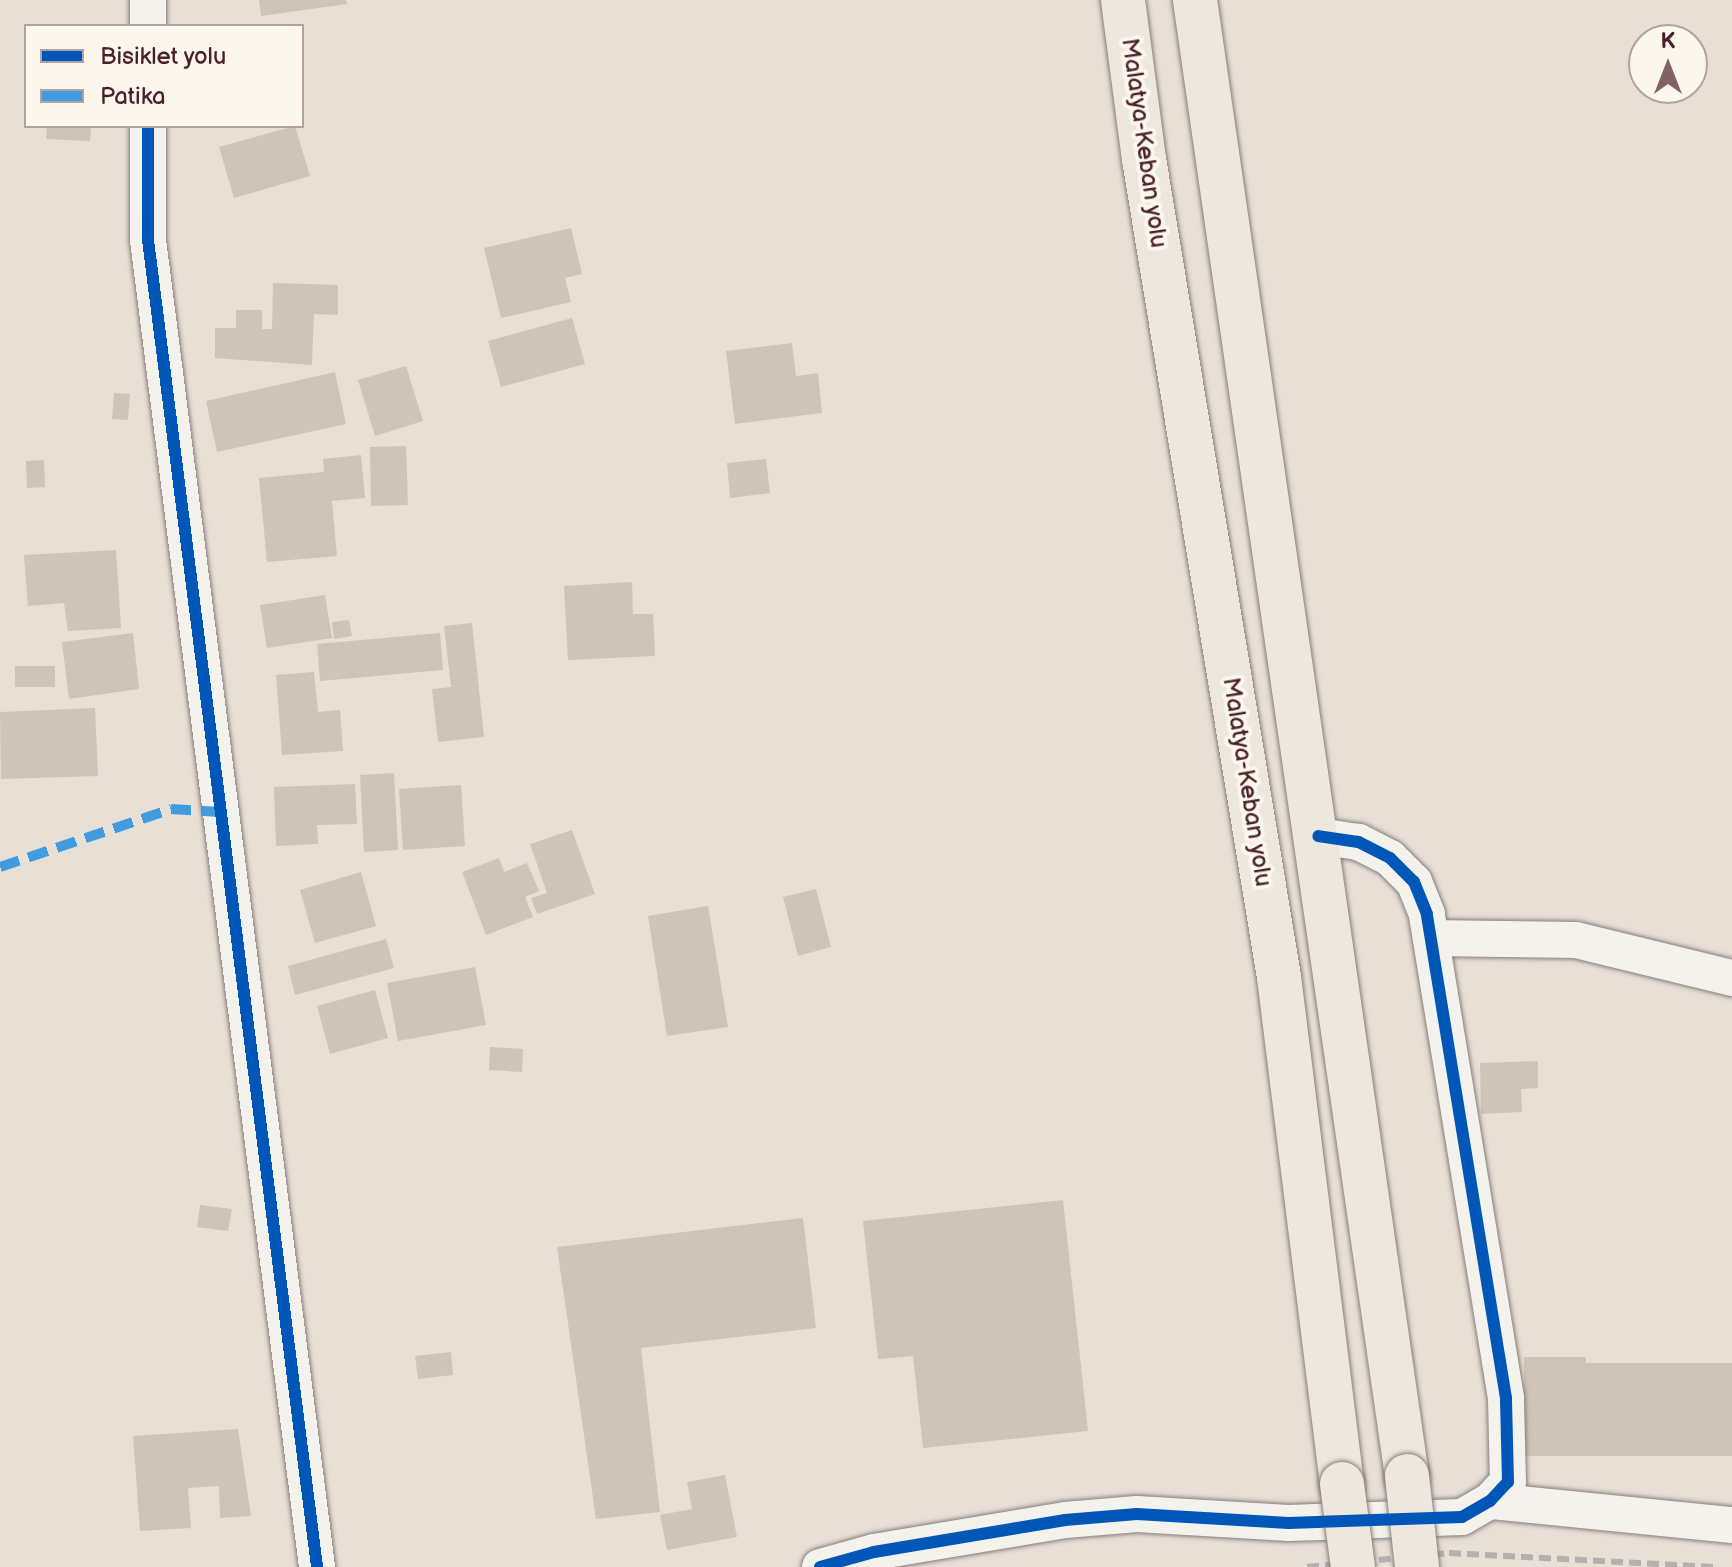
<!DOCTYPE html>
<style>
body{margin:0}
#map{position:relative;width:1732px;height:1567px;overflow:hidden;background:#e8dfd5;font-family:"Balsamiq Sans",sans-serif}
div>[style]{position:absolute}
[style*='--x']{left:calc(var(--x)*1px);top:calc(var(--y)*1px);width:calc(var(--w)*1px);rotate:calc(var(--a)*1deg)}
.building>*{inset:0;background:#cfc4b8}
.roads{filter:drop-shadow(0 0 2px #897d7b) drop-shadow(0 0 2px #897d7b)}
.minor>*{height:36px;margin:-18px;padding:0 18px;transform-origin:18px;border-radius:18px;background:#f4f2ed}
.highway>*{height:44px;margin:-22px;padding:0 22px;transform-origin:22px;border-radius:22px;background:#ede7de}
.rail>*{height:6px;margin-top:-3px;transform-origin:0;background:repeating-linear-gradient(90deg,#b6afad 0 12px,transparent 0 18px)}
.bridges{filter:drop-shadow(0 0 2px #897d7b) drop-shadow(0 0 2px #897d7b)}
.highway-bridge>*{height:44px;margin:-22px;padding:0 22px;transform-origin:22px;border-radius:22px;background:#ede7de}
.quiet>*{height:10px;margin-top:-5px;transform-origin:0;background:repeating-linear-gradient(90deg,#409be1 0 20px,transparent 0 30px)}
.cycleway>*{height:12px;margin:-6px;padding:0 6px;transform-origin:6px;border-radius:6px;background:#0057b8}
span{translate:-50% -50%;white-space:nowrap;text-align:center;line-height:1.15;-webkit-text-stroke:8px #fbf7ec;paint-order:stroke}
.street-label{font-size:24px;color:#4a1f2b}
.legend{position:absolute;left:24px;top:24px;width:280px;height:104px;box-sizing:border-box;background:#fbf7ec;border:2px solid #b4a19f;margin:0;padding:10px 14px;list-style:none;font-size:24px;color:#4a1f2b}
.legend li{display:flex;align-items:center;gap:16px;height:40px}
.legend b{width:40px;border:2px solid #b4a19f}
.north{position:absolute;left:1628px;top:24px;width:80px;height:80px;box-sizing:border-box;background:#fbf7ec;border:2px solid #b4a19f;border-radius:50%;rotate:0deg;font-size:22px;font-weight:700;line-height:32px;text-align:center;color:#4a1f2b}
.north::after{content:'';display:block;margin:auto;width:28px;height:36px;background:#816266;clip-path:polygon(50% 0,100% 100%,50% 72%,0 100%)}
</style>
<div id="map">
<div class="building">
<div style="clip-path:polygon(259px 0,346px 0,347px 4px,261px 16px)"></div>
<div style="clip-path:polygon(47px 126px,91px 126px,90px 141px,46px 139px)"></div>
<div style="clip-path:polygon(295px 126px,310px 176px,234px 198px,219px 147px)"></div>
<div style="clip-path:polygon(571px 228px,582px 274px,565px 278px,571px 302px,501px 318px,484px 248px)"></div>
<div style="clip-path:polygon(273px 283px,338px 285px,338px 315px,314px 314px,312px 365px,215px 358px,215px 328px,236px 328px,236px 310px,262px 310px,262px 329px,272px 329px)"></div>
<div style="clip-path:polygon(572px 318px,585px 364px,501px 387px,488px 341px)"></div>
<div style="clip-path:polygon(792px 343px,796px 376px,818px 373px,822px 413px,735px 424px,726px 351px)"></div>
<div style="clip-path:polygon(406px 366px,423px 421px,375px 436px,358px 380px)"></div>
<div style="clip-path:polygon(335px 372px,346px 424px,217px 452px,206px 401px)"></div>
<div style="clip-path:polygon(114px 393px,130px 394px,128px 420px,112px 419px)"></div>
<div style="clip-path:polygon(406px 446px,408px 505px,371px 506px,370px 447px)"></div>
<div style="clip-path:polygon(361px 455px,365px 498px,332px 501px,337px 556px,267px 562px,259px 478px,324px 472px,323px 459px)"></div>
<div style="clip-path:polygon(766px 459px,770px 493px,730px 498px,727px 463px)"></div>
<div style="clip-path:polygon(44px 460px,45px 487px,27px 488px,26px 461px)"></div>
<div style="clip-path:polygon(116px 550px,121px 628px,68px 631px,64px 603px,28px 606px,24px 555px)"></div>
<div style="clip-path:polygon(632px 582px,633px 614px,653px 614px,655px 656px,568px 660px,564px 586px)"></div>
<div style="clip-path:polygon(325px 595px,332px 638px,267px 648px,260px 605px)"></div>
<div style="clip-path:polygon(349px 620px,352px 636px,334px 639px,332px 622px)"></div>
<div style="clip-path:polygon(472px 623px,484px 737px,438px 742px,432px 689px,451px 687px,444px 626px)"></div>
<div style="clip-path:polygon(133px 633px,139px 689px,69px 699px,62px 642px)"></div>
<div style="clip-path:polygon(440px 633px,443px 670px,320px 681px,317px 644px)"></div>
<div style="clip-path:polygon(15px 666px,55px 666px,55px 687px,15px 687px)"></div>
<div style="clip-path:polygon(314px 672px,318px 712px,340px 710px,343px 751px,282px 755px,276px 675px)"></div>
<div style="clip-path:polygon(95px 708px,98px 776px,1px 779px,0 712px)"></div>
<div style="clip-path:polygon(394px 773px,398px 850px,364px 852px,360px 775px)"></div>
<div style="clip-path:polygon(355px 784px,357px 824px,317px 825px,318px 844px,276px 846px,274px 787px)"></div>
<div style="clip-path:polygon(461px 785px,465px 846px,403px 850px,399px 789px)"></div>
<div style="clip-path:polygon(572px 830px,595px 894px,537px 914px,531px 898px,547px 893px,530px 844px)"></div>
<div style="clip-path:polygon(499px 858px,504px 872px,527px 863px,539px 891px,525px 897px,533px 917px,486px 935px,462px 872px)"></div>
<div style="clip-path:polygon(361px 872px,376px 926px,315px 943px,300px 890px)"></div>
<div style="clip-path:polygon(816px 889px,831px 947px,798px 956px,783px 897px)"></div>
<div style="clip-path:polygon(708px 906px,728px 1027px,667px 1036px,648px 916px)"></div>
<div style="clip-path:polygon(386px 939px,394px 968px,295px 995px,288px 966px)"></div>
<div style="clip-path:polygon(475px 967px,486px 1025px,398px 1041px,387px 983px)"></div>
<div style="clip-path:polygon(375px 990px,388px 1038px,330px 1054px,317px 1006px)"></div>
<div style="clip-path:polygon(490px 1047px,523px 1049px,522px 1072px,489px 1070px)"></div>
<div style="clip-path:polygon(1538px 1061px,1538px 1088px,1521px 1089px,1522px 1112px,1481px 1114px,1480px 1063px)"></div>
<div style="clip-path:polygon(1063px 1200px,1088px 1431px,923px 1448px,913px 1356px,878px 1359px,863px 1221px)"></div>
<div style="clip-path:polygon(200px 1205px,232px 1209px,228px 1231px,197px 1227px)"></div>
<div style="clip-path:polygon(803px 1218px,816px 1328px,641px 1348px,660px 1512px,596px 1519px,557px 1247px)"></div>
<div style="clip-path:polygon(451px 1352px,453px 1375px,418px 1379px,415px 1356px)"></div>
<div style="clip-path:polygon(1524px 1357px,1586px 1357px,1586px 1363px,1732px 1363px,1732px 1456px,1524px 1456px)"></div>
<div style="clip-path:polygon(238px 1429px,251px 1516px,220px 1518px,219px 1486px,188px 1488px,191px 1528px,140px 1531px,133px 1436px)"></div>
<div style="clip-path:polygon(725px 1475px,737px 1537px,667px 1550px,660px 1515px,692px 1509px,687px 1482px)"></div>
</div>
<div class="roads">
<div class="minor">
<div style="--x:148;--y:26;--w:26;--a:-90"></div>
<div style="--x:148;--y:126;--w:114;--a:90"></div>
<div style="--x:148;--y:240;--w:1338;--a:82.74"></div>
<div style="--x:1431;--y:938;--w:145;--a:0.8"></div>
<div style="--x:1576;--y:940;--w:161;--a:13.7"></div>
<div style="--x:1490;--y:1501;--w:243;--a:5.7"></div>
<div style="--x:820;--y:1567;--w:56;--a:-15.5"></div>
<div style="--x:874;--y:1552;--w:194;--a:-9.5"></div>
<div style="--x:1065;--y:1520;--w:72;--a:-4.8"></div>
<div style="--x:1137;--y:1514;--w:152;--a:3.4"></div>
<div style="--x:1289;--y:1523;--w:173;--a:-2"></div>
<div style="--x:1462;--y:1517;--w:32;--a:-30"></div>
<div style="--x:1490;--y:1501;--w:26;--a:-47"></div>
<div style="--x:1508;--y:1482;--w:84;--a:-91.4"></div>
<div style="--x:1506;--y:1398;--w:490;--a:-99.3"></div>
<div style="--x:1427;--y:914;--w:35;--a:-112"></div>
<div style="--x:1414;--y:882;--w:34;--a:-135"></div>
<div style="--x:1390;--y:858;--w:36;--a:-153"></div>
<div style="--x:1358;--y:842;--w:40;--a:-171.5"></div>
</div>
<div class="highway">
<div style="--x:1123;--y:0;--w:160;--a:82.5"></div>
<div style="--x:1144;--y:159;--w:829;--a:80.63"></div>
<div style="--x:1279;--y:977;--w:511;--a:82.92"></div>
<div style="--x:1195;--y:0;--w:1491;--a:81.83"></div>
</div>
</div>
<div class="rail">
<div style="--x:1307;--y:1567;--w:143;--a:-5.6"></div>
<div style="--x:1449;--y:1553;--w:266;--a:3"></div>
</div>
<div class="bridges">
<div class="highway-bridge">
<div style="--x:1407;--y:1476;--w:92;--a:83.7"></div>
<div style="--x:1342;--y:1484;--w:84;--a:82.5"></div>
</div>
</div>
<div class="quiet">
<div style="--x:0;--y:867;--w:181;--a:-18.7"></div>
<div style="--x:171;--y:809;--w:49;--a:3.5"></div>
</div>
<div class="cycleway">
<div style="--x:148;--y:126;--w:114;--a:90"></div>
<div style="--x:148;--y:240;--w:1338;--a:82.74"></div>
<div style="--x:820;--y:1567;--w:56;--a:-15.5"></div>
<div style="--x:874;--y:1552;--w:194;--a:-9.5"></div>
<div style="--x:1065;--y:1520;--w:72;--a:-4.8"></div>
<div style="--x:1137;--y:1514;--w:152;--a:3.4"></div>
<div style="--x:1289;--y:1523;--w:173;--a:-2"></div>
<div style="--x:1462;--y:1517;--w:32;--a:-30"></div>
<div style="--x:1490;--y:1501;--w:26;--a:-47"></div>
<div style="--x:1508;--y:1482;--w:84;--a:-91.4"></div>
<div style="--x:1506;--y:1398;--w:490;--a:-99.3"></div>
<div style="--x:1427;--y:914;--w:35;--a:-112"></div>
<div style="--x:1414;--y:882;--w:34;--a:-135"></div>
<div style="--x:1390;--y:858;--w:36;--a:-153"></div>
<div style="--x:1358;--y:842;--w:40;--a:-171.5"></div>
</div>
<div class="street-label">
<span style="left:1144px;top:143px;rotate:82deg">Malatya-Keban yolu</span>
<span style="left:1247px;top:782px;rotate:81deg">Malatya-Keban yolu</span>
</div>
<ul class="legend">
<li><b style="height:10px;background:#0057b8"></b>Bisiklet yolu</li>
<li><b style="height:10px;background:#409be1"></b>Patika</li>
</ul>
<div class="north">K</div>
</div>
